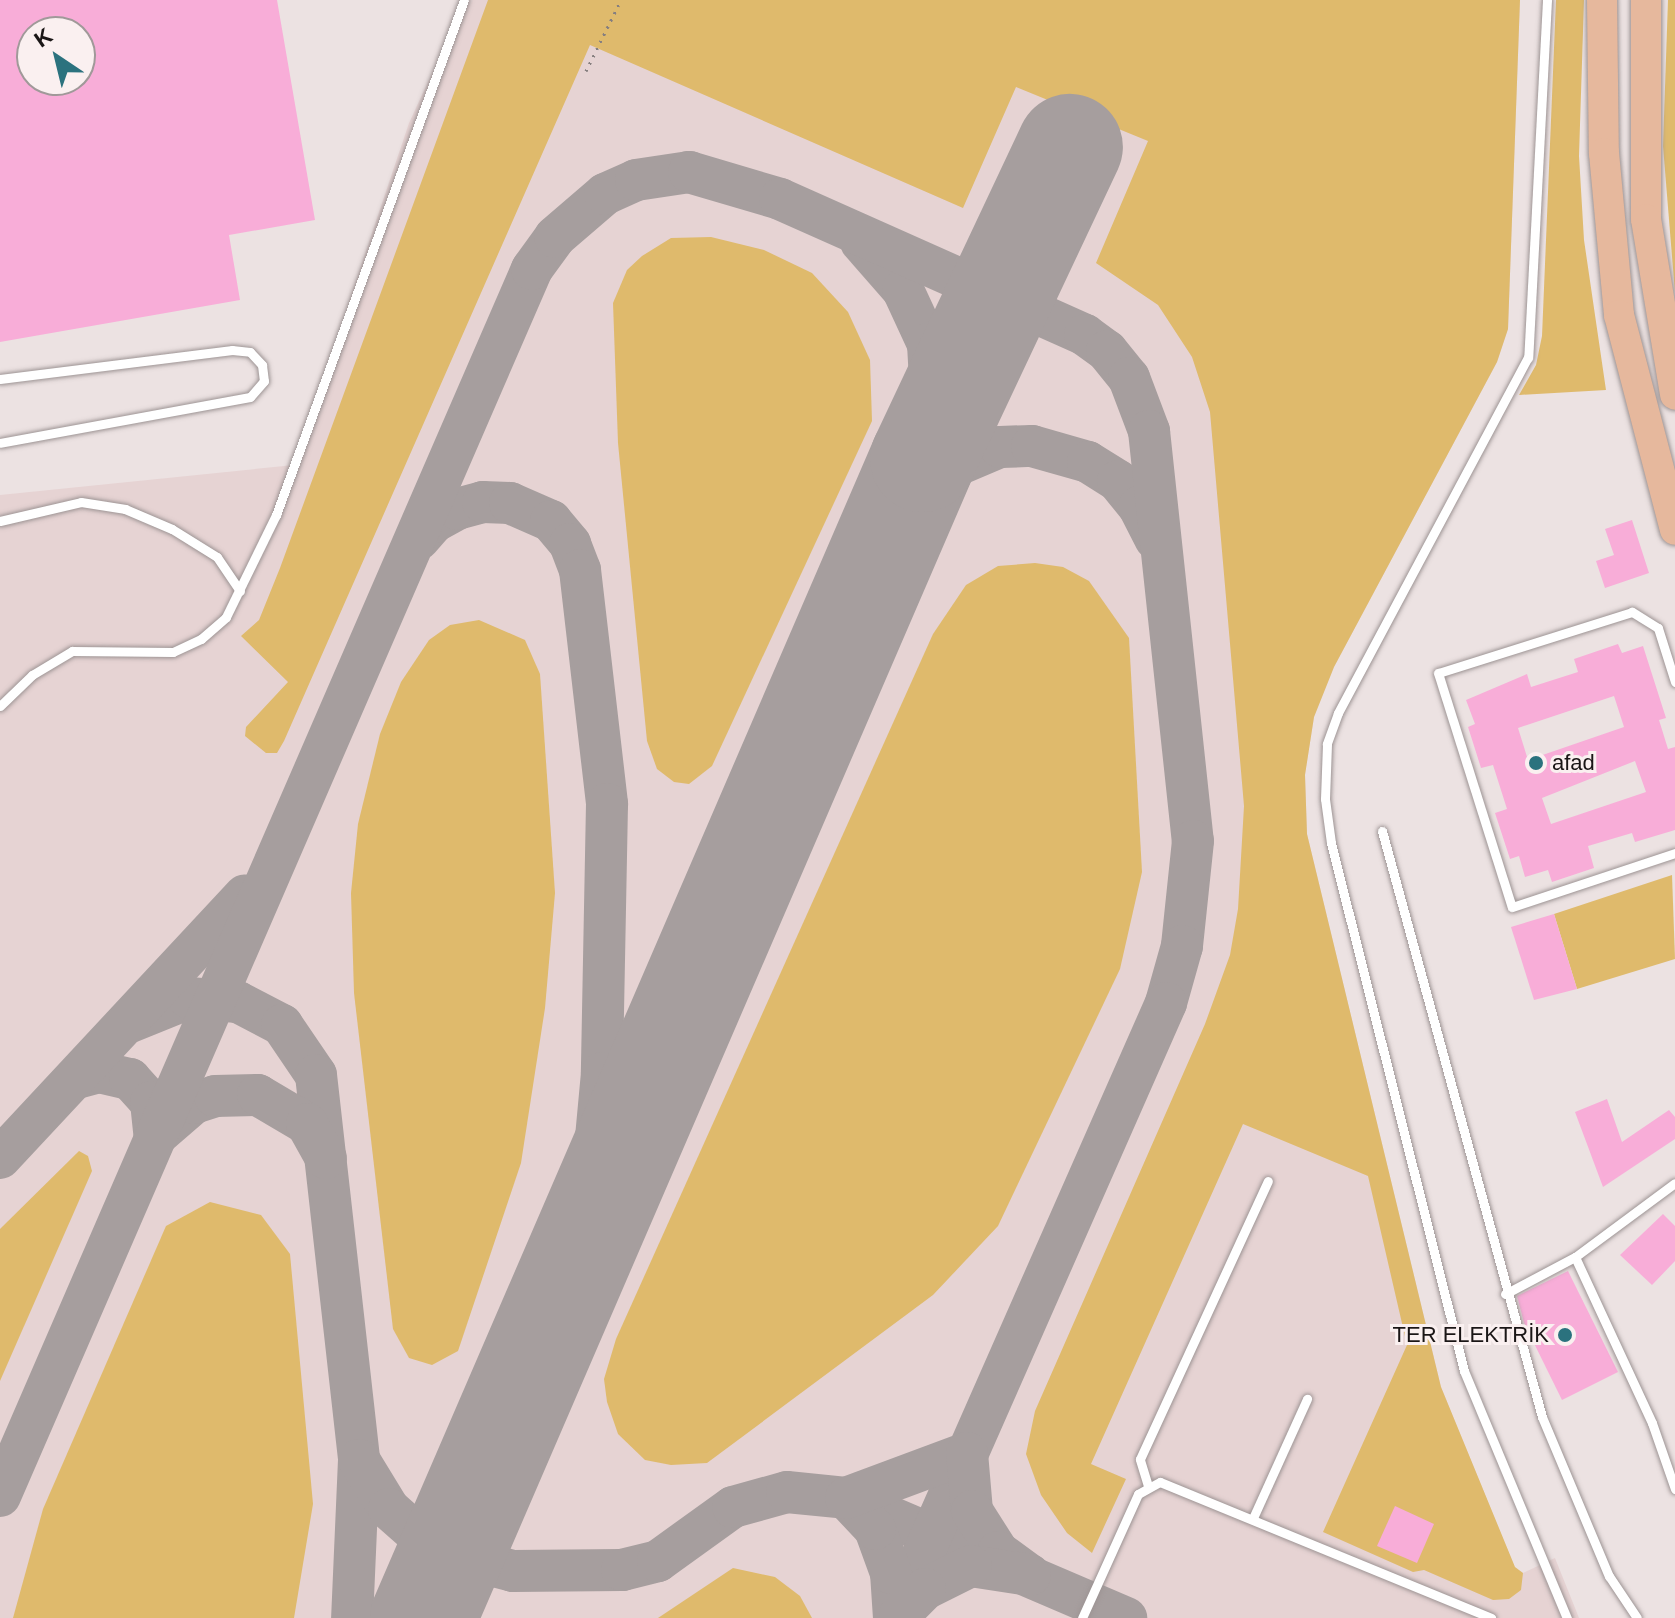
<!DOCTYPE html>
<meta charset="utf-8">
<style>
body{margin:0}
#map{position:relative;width:1675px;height:1618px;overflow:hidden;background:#ece2e2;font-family:Helvetica,sans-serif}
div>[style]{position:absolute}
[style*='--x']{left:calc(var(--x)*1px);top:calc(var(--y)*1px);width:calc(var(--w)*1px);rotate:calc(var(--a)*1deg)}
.built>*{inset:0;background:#e6d3d3}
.green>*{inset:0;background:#dfba6c}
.taxiway>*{height:42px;margin:-21px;padding:0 21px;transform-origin:21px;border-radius:21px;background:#a69e9e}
.runway>*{height:106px;margin:-53px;padding:0 53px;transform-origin:53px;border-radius:53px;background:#a69e9e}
.building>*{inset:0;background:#f8add8}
.path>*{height:3px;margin-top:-1.5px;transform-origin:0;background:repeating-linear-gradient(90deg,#867f7f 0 2px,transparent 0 8px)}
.roads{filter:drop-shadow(0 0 2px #9d9494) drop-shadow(0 0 2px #9d9494)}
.lane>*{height:9px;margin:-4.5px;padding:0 4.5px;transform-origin:4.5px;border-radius:4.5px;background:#fff}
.primary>*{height:30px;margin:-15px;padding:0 15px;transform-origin:15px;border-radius:15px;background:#e6b89d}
.dots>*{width:22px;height:22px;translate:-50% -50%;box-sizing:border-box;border:4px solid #faf0f0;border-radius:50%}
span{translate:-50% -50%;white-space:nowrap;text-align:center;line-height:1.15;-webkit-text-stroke:6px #faf0f0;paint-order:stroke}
.poi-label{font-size:22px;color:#1a1616}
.left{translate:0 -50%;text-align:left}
.right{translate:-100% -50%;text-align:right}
.north{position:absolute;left:16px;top:16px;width:80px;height:80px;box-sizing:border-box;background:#faf0f0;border:2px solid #a09999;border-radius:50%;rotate:325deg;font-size:22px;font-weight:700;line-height:32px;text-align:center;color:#1a1616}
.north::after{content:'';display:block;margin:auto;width:28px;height:36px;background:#2b727e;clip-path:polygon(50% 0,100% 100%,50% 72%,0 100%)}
</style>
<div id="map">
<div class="built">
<div style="clip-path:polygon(466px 0,1520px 0,1508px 329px,1497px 362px,1334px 667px,1314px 717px,1305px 774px,1307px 834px,1441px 1387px,1515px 1568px,1523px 1573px,1555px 1558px,1579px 1618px,0 1618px,0 495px,294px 465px,409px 123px)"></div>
</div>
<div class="green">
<div style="clip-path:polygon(488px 0,1520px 0,1508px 329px,1497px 362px,1334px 667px,1314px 717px,1305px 775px,1307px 834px,1441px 1387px,1515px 1567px,1523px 1573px,1521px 1590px,1509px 1599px,1493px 1600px,1424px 1570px,1413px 1572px,1323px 1532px,1407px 1345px,1368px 1176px,1243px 1124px,1091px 1464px,1126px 1479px,1092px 1553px,1067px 1533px,1041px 1495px,1026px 1454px,1035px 1411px,1205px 1024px,1230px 955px,1238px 909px,1244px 806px,1210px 412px,1192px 357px,1158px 305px,1096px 263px,1148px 141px,1016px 87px,963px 208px,590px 45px,284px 741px,277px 753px,266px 753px,245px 736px,246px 727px,288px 682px,241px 636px,259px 620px,280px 568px)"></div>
<div style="clip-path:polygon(1556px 0,1584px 0,1579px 156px,1584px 240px,1606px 390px,1519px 395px,1536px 365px,1542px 336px)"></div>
<div style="clip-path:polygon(1668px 0,1675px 0,1675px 293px,1663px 146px)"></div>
<div style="clip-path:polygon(711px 237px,764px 250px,812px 273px,848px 312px,870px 360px,872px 421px,712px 766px,689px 784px,674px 782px,657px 769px,647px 741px,618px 443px,613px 303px,627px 270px,642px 256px,671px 238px)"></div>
<div style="clip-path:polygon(1035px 563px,1063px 567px,1089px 581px,1129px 638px,1142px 872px,1120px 969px,998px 1226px,933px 1295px,707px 1463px,671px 1465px,645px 1460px,618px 1434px,607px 1402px,604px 1379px,616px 1339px,933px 634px,966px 585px,998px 566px)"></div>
<div style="clip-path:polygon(479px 620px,525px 640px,540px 674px,555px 893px,545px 1008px,521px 1163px,458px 1351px,432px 1365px,409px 1358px,393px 1329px,354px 993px,351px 893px,358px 824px,380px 734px,401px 682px,429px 640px,450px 625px)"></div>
<div style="clip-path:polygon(1672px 875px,1675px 959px,1577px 989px,1554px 914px)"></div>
<div style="clip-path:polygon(79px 1151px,88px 1156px,92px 1171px,0 1381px,0 1229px)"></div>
<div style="clip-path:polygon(210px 1202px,261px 1215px,290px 1254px,313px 1504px,294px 1618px,13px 1618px,43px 1509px,166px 1226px)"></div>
<div style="clip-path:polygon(733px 1568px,775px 1577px,800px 1596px,812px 1618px,658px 1618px)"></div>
</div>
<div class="taxiway">
<div style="--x:861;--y:242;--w:64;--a:48.8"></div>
<div style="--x:903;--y:290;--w:60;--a:65.2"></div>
<div style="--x:928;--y:344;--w:72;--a:86.8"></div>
<div style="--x:932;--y:416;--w:89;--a:107.6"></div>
<div style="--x:890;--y:535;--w:45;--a:-56.7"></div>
<div style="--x:915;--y:497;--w:36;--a:-44"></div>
<div style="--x:941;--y:472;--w:64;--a:-23"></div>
<div style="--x:1000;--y:447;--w:32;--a:-2"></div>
<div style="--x:1032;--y:446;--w:58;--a:15.9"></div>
<div style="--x:1088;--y:462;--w:36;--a:32"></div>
<div style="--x:1118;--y:481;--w:33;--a:51"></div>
<div style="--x:1139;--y:507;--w:36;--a:63"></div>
<div style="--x:419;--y:539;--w:23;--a:-49"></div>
<div style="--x:434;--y:522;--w:26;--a:-29"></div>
<div style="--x:457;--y:509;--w:27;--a:-15"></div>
<div style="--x:483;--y:502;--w:27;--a:2"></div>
<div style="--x:510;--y:503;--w:45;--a:23.7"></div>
<div style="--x:551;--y:521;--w:30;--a:50"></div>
<div style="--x:570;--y:544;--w:28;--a:69"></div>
<div style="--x:580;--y:570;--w:236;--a:83.4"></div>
<div style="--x:607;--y:804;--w:269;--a:91.1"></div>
<div style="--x:602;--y:1073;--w:175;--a:95.3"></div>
<div style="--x:130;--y:1022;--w:64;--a:-22.1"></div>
<div style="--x:189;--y:998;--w:49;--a:4.7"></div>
<div style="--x:238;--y:1002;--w:50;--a:27.6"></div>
<div style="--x:282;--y:1025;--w:60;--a:55.8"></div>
<div style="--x:316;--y:1075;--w:387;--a:83.6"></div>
<div style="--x:359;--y:1460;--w:158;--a:92.5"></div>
<div style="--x:77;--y:1078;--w:23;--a:-15"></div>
<div style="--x:99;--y:1072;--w:32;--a:13"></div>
<div style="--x:130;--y:1079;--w:31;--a:48"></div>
<div style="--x:151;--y:1102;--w:36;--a:84"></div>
<div style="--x:158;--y:1134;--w:48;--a:-40.7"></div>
<div style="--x:194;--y:1103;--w:22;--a:-18"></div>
<div style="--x:215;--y:1096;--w:43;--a:-1.3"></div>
<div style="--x:258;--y:1095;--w:57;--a:30.6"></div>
<div style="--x:307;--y:1124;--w:39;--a:61"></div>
<div style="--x:0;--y:1158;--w:359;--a:-47"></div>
<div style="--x:359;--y:1460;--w:57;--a:58.5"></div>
<div style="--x:389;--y:1509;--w:47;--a:41.5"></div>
<div style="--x:424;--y:1540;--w:31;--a:29"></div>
<div style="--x:451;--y:1555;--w:64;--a:14.5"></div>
<div style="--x:513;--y:1571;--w:109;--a:-0.5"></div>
<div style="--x:622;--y:1570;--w:37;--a:-14"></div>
<div style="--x:658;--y:1561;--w:92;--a:-35.8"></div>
<div style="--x:733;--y:1507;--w:56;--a:-15.5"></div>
<div style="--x:787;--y:1492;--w:59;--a:5.8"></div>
<div style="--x:846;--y:1498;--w:305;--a:23.2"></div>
<div style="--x:0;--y:1496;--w:1337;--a:-66.56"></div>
<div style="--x:532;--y:269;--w:39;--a:-54"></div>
<div style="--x:555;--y:237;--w:66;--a:-40.7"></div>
<div style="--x:605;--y:194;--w:34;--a:-24"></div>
<div style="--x:636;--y:180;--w:54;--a:-8.6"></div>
<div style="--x:689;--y:172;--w:95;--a:16.5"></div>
<div style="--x:780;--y:199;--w:334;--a:24"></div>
<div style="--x:1085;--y:335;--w:27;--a:36"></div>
<div style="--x:1107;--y:351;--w:35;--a:51"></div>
<div style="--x:1129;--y:378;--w:57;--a:69.3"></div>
<div style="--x:1149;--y:431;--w:412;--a:83.9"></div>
<div style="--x:1193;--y:841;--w:106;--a:96"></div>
<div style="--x:1182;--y:946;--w:59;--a:105.7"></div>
<div style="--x:1166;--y:1003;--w:672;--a:113.78"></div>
<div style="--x:894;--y:1618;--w:45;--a:-93.8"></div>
<div style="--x:891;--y:1573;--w:47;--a:-110"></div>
<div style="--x:875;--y:1529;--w:42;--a:-133.1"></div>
<div style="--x:846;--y:1498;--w:129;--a:-20.4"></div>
<div style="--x:967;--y:1453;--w:58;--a:85.1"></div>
<div style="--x:972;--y:1511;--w:49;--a:57.6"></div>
<div style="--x:998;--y:1552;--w:39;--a:36"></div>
<div style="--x:1030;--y:1575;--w:60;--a:-171.3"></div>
<div style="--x:971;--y:1566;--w:51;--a:153.4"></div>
<div style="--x:925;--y:1589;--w:35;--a:135"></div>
</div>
<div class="runway">
<div style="--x:423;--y:1618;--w:1262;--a:-66.66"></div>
<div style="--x:923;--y:459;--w:345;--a:-64.8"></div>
</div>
<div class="building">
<div style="clip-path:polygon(evenodd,0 0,277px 0,315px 220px,229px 235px,240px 300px,0 342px,0 0,32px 32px,80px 32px,80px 80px,32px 80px,32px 32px)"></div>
<div style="clip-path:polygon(1632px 520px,1649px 573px,1605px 588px,1596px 561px,1614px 555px,1605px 529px)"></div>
<div style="clip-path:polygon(evenodd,1618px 644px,1622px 653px,1643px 646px,1666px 718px,1659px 720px,1668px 749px,1675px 747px,1675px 830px,1635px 842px,1632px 833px,1588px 846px,1594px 868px,1552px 882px,1548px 870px,1525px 877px,1519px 856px,1510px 859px,1495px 813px,1507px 809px,1493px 765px,1481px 768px,1468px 727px,1475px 724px,1466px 700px,1527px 674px,1531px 687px,1578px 672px,1574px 659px,1618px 644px,1614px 696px,1624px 727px,1528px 760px,1518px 728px,1614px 696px,1618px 644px,1635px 761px,1646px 792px,1551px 824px,1542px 798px,1635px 761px)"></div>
<div style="clip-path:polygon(1554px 914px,1577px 989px,1534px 1000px,1511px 927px)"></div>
<div style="clip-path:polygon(1607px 1099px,1622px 1142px,1669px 1110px,1675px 1117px,1675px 1139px,1603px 1187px,1575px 1112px)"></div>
<div style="clip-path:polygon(1663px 1214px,1675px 1226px,1675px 1261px,1652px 1285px,1620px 1255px)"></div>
<div style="clip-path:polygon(1568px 1271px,1618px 1372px,1562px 1400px,1524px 1323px,1517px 1296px)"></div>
<div style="clip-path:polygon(1395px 1506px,1434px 1524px,1417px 1563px,1377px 1546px)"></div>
</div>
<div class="path">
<div style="--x:586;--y:71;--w:79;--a:-63.8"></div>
</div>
<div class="roads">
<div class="lane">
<div style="--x:1547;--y:0;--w:358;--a:93"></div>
<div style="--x:1528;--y:357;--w:404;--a:118.1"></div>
<div style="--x:1338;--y:713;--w:33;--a:110"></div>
<div style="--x:1327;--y:744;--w:55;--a:92.1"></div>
<div style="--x:1325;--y:799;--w:44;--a:82.2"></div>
<div style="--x:1331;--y:843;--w:544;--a:75.86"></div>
<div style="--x:1464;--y:1371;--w:268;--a:67.4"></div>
<div style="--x:0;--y:379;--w:234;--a:-7.1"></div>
<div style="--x:232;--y:350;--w:18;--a:6"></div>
<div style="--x:250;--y:352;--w:18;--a:47"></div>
<div style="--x:262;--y:365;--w:16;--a:83"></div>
<div style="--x:264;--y:381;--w:21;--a:131"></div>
<div style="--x:250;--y:397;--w:254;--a:169.6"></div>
<div style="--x:0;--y:521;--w:83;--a:-13.2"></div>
<div style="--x:81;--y:502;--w:45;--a:9"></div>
<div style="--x:125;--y:509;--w:51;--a:23.1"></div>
<div style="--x:172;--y:529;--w:53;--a:31.9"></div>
<div style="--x:217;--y:557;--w:41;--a:55.9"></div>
<div style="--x:1675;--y:682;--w:57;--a:-107.5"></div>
<div style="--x:1658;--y:628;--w:31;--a:-148"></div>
<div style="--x:1632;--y:612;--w:203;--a:162.5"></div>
<div style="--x:1438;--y:673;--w:245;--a:72.5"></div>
<div style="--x:1512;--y:907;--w:172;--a:-18.3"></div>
<div style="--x:0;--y:706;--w:45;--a:-44.1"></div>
<div style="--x:32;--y:675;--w:47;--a:-31"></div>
<div style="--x:72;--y:651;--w:101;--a:0.6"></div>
<div style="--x:173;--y:652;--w:31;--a:-25"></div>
<div style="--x:201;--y:639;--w:33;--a:-41"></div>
<div style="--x:226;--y:617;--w:114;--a:-63.9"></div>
<div style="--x:276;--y:515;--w:548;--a:-69.95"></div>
<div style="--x:1382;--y:831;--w:607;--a:74.73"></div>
<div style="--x:1542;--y:1417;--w:173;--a:67.2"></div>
<div style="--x:1609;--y:1576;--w:50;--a:56.3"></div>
<div style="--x:1575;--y:1257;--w:183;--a:65.1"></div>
<div style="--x:1652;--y:1423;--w:70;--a:70.8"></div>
<div style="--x:1505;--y:1294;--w:79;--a:-27.9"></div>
<div style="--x:1575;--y:1257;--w:124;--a:-36.5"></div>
<div style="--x:1148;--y:1486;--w:28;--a:-107"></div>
<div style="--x:1140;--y:1459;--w:306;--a:-65.3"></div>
<div style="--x:1253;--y:1518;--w:131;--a:-65.6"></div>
<div style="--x:1082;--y:1618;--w:136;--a:-65.7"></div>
<div style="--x:1138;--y:1494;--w:25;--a:-29"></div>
<div style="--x:1160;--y:1482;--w:358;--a:22.3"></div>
</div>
<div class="primary">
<div style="--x:1602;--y:0;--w:153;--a:89.3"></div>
<div style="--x:1604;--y:153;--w:163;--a:84.7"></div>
<div style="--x:1619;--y:315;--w:222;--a:75.4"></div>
<div style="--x:1646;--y:0;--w:219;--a:90"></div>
<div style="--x:1646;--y:219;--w:178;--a:80.6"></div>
</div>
</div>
<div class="dots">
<div style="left:1536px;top:763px;background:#2b727e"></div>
<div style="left:1565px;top:1335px;background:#2b727e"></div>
</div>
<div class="poi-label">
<span class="left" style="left:1552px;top:763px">afad</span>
<span class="right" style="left:1549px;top:1335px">TER ELEKTRİK</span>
</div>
<div class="north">K</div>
</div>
